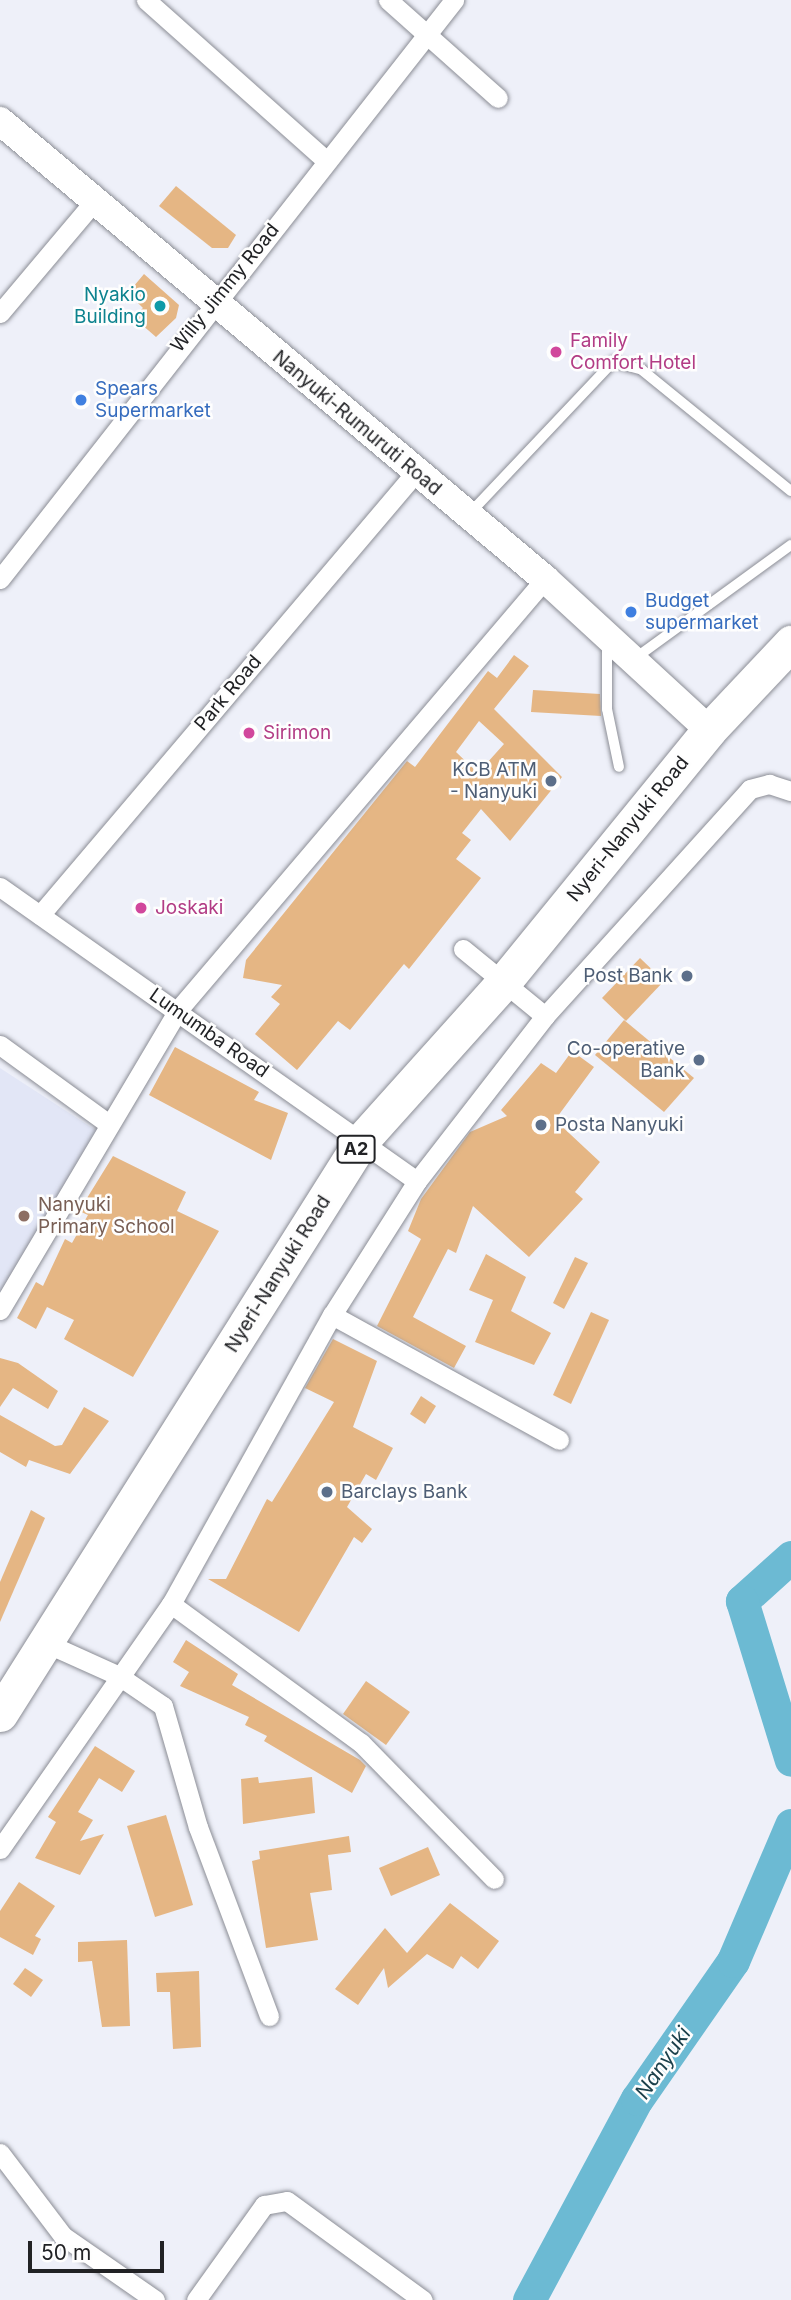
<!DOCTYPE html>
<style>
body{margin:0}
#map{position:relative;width:791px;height:2300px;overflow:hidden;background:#eef0f9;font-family:Inter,sans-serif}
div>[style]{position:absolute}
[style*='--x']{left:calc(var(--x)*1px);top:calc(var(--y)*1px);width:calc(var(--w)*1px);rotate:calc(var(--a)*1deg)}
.built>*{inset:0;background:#e2e6f6}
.river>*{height:33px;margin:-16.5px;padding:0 16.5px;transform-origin:16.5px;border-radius:16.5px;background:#6cbad3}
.building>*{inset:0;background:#e5b684}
.roads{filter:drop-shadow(0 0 2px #8b8d95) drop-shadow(0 0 2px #8b8d95)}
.lane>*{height:10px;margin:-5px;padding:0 5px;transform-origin:5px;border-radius:5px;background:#fff}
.street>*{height:19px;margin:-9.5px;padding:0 9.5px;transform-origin:9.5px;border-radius:9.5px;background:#fff}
.secondary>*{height:28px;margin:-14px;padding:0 14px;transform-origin:14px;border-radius:14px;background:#fff}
.highway>*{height:35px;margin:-17.5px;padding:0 17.5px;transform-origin:17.5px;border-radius:17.5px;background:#fff}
.dots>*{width:19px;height:19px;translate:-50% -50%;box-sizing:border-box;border:4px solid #fefefe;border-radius:50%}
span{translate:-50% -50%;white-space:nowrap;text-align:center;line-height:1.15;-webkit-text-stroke:5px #fefefe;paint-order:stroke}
.shield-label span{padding:2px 5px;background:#fefefe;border:2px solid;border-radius:5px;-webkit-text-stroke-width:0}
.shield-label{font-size:18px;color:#212225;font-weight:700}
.street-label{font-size:19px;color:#212225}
.culture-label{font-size:19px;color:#0d838f}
.right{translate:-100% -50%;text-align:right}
.hotel-label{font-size:19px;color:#b23c85}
.left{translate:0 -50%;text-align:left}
.shop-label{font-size:19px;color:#366cbe}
.service-label{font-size:19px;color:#4e5e75}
.education-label{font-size:19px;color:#785e54}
.water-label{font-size:21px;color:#1b404b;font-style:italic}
.scale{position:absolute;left:28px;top:2241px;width:136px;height:32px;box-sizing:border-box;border:4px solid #212225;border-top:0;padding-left:9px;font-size:21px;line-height:24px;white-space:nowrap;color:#212225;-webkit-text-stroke:5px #fefefe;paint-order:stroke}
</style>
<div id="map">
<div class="built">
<div style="clip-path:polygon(0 1068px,97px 1131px,0 1301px)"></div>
</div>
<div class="river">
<div style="--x:791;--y:1557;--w:66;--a:138.1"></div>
<div style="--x:742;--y:1601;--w:166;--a:72.9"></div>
<div style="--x:529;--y:2300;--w:228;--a:-61.8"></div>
<div style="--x:637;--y:2099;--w:168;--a:-55.2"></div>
<div style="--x:733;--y:1961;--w:148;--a:-66.9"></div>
</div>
<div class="building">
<div style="clip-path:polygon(176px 186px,236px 235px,228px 248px,212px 248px,159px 206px)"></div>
<div style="clip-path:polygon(144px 274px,179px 305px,176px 318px,156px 337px,133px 317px,143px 308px,128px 293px)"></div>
<div style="clip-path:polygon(evenodd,514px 655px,529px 666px,494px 709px,562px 777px,510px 841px,481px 809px,462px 833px,471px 840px,456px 859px,481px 878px,409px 969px,404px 964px,350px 1030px,338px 1021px,297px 1070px,255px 1034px,280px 1004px,271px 997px,282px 985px,243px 978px,246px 960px,407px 761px,415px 767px,488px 671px,497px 678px,514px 655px,479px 721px,504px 744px,478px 773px,456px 752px,479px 721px)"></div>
<div style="clip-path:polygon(533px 690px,600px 694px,601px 716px,531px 712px)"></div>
<div style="clip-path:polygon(640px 958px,664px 981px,626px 1021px,602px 998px)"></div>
<div style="clip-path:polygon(624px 1020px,694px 1078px,664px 1112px,595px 1055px)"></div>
<div style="clip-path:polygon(175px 1047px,259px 1092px,254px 1100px,288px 1113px,271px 1160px,149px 1095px)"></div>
<div style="clip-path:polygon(572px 1051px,594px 1067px,555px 1120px,600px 1162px,575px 1192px,583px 1199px,529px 1257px,473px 1206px,456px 1253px,448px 1249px,413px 1317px,466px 1346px,454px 1368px,377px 1326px,421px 1239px,408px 1231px,421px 1199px,470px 1132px,507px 1116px,501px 1110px,541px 1063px,556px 1073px)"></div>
<div style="clip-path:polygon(113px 1156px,186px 1192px,177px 1211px,219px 1231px,133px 1377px,64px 1339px,74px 1320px,47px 1307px,36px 1329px,17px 1318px,36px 1282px,43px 1286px,65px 1239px,72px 1243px,88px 1215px,79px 1211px)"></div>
<div style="clip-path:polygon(486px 1254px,526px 1277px,511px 1311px,551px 1333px,534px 1365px,475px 1342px,493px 1300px,469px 1290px)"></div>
<div style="clip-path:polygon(575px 1257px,588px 1263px,564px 1309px,553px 1303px)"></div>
<div style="clip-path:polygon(591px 1312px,609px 1320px,571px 1404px,553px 1395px)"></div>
<div style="clip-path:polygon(333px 1339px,377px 1361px,353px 1427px,393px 1448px,376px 1480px,366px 1474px,347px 1507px,372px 1529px,362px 1543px,354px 1537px,299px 1632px,208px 1579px,226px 1579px,267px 1499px,272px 1502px,334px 1402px,305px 1388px)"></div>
<div style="clip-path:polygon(0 1358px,18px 1363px,58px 1391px,48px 1409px,13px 1388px,0 1407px)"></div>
<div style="clip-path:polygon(421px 1396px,436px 1406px,425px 1424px,410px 1414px)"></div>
<div style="clip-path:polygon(84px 1407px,109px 1421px,70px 1474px,29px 1460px,26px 1467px,0 1452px,0 1415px,55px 1446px,62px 1445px)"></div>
<div style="clip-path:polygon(31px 1510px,45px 1518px,0 1622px,0 1582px)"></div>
<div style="clip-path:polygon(186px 1640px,238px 1674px,232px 1685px,360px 1760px,366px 1766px,352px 1793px,264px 1741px,267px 1736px,245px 1725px,249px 1717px,180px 1686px,189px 1672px,173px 1662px)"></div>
<div style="clip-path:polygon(366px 1681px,410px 1712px,386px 1745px,343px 1714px)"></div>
<div style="clip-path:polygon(95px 1746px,135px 1771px,122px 1792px,99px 1778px,78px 1812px,93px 1820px,80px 1841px,104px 1834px,80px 1875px,35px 1858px,56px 1822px,48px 1817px)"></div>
<div style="clip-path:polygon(258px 1777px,259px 1783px,312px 1777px,315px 1813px,243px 1824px,241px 1779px)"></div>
<div style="clip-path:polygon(166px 1815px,193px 1905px,155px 1917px,127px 1826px)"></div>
<div style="clip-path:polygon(349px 1836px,351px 1852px,328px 1855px,332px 1890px,310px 1893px,318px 1940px,266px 1948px,252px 1861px,260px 1859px,259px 1851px)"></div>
<div style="clip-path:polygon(428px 1847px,440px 1875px,391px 1896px,379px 1868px)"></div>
<div style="clip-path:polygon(19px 1882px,55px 1906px,35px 1936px,41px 1939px,33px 1955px,0 1937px,0 1911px)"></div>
<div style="clip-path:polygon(450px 1903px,499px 1941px,478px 1969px,461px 1956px,453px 1969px,427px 1954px,388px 1988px,384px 1968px,358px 2005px,335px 1989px,385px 1928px,407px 1953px)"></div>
<div style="clip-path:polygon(127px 1940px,130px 2026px,102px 2027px,92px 1961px,78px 1962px,78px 1942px)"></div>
<div style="clip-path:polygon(25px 1968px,43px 1980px,31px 1997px,13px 1984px)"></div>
<div style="clip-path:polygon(199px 1971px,201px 2047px,173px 2049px,170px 1992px,157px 1992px,156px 1973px)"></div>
</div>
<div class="roads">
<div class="lane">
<div style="--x:471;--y:512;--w:207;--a:-46.6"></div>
<div style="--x:613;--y:362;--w:30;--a:15"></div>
<div style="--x:642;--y:370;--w:192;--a:39.1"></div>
<div style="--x:607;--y:644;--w:65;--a:90"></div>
<div style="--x:607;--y:709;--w:59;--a:78.3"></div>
<div style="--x:634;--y:659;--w:194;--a:-36"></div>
</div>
<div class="street">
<div style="--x:146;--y:0;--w:242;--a:41.7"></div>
<div style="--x:388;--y:0;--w:147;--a:41.7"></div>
<div style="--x:0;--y:313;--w:148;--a:-49.9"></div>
<div style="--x:0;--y:579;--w:736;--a:-51.9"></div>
<div style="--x:0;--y:887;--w:510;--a:35.19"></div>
<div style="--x:40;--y:915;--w:581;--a:-49.68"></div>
<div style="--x:463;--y:949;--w:106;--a:39.3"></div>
<div style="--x:0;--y:1045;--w:131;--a:36"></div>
<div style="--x:0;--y:1310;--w:349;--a:-59.3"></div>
<div style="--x:178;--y:1010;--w:566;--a:-49.59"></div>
<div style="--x:332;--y:1315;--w:259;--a:28.8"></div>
<div style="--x:171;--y:1604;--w:235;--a:36.2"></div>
<div style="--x:361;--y:1743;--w:190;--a:45.6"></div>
<div style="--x:46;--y:1643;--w:80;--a:24.3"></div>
<div style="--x:119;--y:1676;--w:53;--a:34.3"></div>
<div style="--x:163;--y:1706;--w:126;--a:73.9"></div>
<div style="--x:198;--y:1827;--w:202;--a:69.4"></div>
<div style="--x:0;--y:1849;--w:299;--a:-55.1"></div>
<div style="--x:171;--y:1604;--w:331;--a:-60.9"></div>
<div style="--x:332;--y:1315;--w:159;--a:-57.6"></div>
<div style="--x:417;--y:1181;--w:209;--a:-52.2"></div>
<div style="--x:545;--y:1016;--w:306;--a:-47.9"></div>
<div style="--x:750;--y:789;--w:20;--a:-15"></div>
<div style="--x:769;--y:784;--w:23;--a:18"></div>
<div style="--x:0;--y:2153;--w:104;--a:52.8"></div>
<div style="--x:63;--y:2236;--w:112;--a:34.8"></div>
<div style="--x:196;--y:2300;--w:117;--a:-54.4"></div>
<div style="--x:264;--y:2205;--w:23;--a:-10"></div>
<div style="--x:287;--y:2201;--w:168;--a:36.1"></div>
</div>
<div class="secondary">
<div style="--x:0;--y:121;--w:712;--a:40.04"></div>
<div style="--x:545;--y:579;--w:223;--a:42.6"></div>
</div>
<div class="highway">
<div style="--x:0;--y:1714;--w:679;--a:-57.76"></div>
<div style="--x:362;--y:1140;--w:210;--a:-48.1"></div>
<div style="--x:502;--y:984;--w:328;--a:-50.8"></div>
<div style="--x:709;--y:730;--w:120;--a:-46.7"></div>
</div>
</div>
<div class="dots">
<div style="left:160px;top:306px;background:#0f9aa8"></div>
<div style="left:556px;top:352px;background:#d1479c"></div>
<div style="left:81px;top:400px;background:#3f7fe0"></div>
<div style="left:631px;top:612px;background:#3f7fe0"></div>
<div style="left:249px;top:733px;background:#d1479c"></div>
<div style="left:551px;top:781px;background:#5c6f8a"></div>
<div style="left:141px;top:908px;background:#d1479c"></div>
<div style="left:687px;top:976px;background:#5c6f8a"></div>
<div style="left:699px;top:1060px;background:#5c6f8a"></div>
<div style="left:541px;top:1125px;background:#5c6f8a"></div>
<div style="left:24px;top:1216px;background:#8d6e63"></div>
<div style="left:327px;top:1492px;background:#5c6f8a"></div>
</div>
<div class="shield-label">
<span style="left:356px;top:1149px">A2</span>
</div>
<div class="street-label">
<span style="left:225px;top:288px;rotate:-51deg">Willy Jimmy Road</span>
<span style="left:357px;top:423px;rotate:40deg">Nanyuki-Rumuruti Road</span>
<span style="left:228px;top:693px;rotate:-50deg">Park Road</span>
<span style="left:628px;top:829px;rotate:-51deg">Nyeri-Nanyuki Road</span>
<span style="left:209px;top:1033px;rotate:35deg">Lumumba Road</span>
<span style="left:278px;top:1274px;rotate:-58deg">Nyeri-Nanyuki Road</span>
</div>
<div class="culture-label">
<span class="right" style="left:146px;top:306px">Nyakio<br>Building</span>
</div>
<div class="hotel-label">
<span class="left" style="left:570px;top:352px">Family<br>Comfort Hotel</span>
<span class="left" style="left:263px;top:733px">Sirimon</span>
<span class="left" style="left:155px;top:908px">Joskaki</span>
</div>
<div class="shop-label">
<span class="left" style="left:95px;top:400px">Spears<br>Supermarket</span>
<span class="left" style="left:645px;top:612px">Budget<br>supermarket</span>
</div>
<div class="service-label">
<span class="right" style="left:537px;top:781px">KCB ATM<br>- Nanyuki</span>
<span class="right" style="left:673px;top:976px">Post Bank</span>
<span class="right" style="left:685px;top:1060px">Co-operative<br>Bank</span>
<span class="left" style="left:555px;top:1125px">Posta Nanyuki</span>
<span class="left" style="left:341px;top:1492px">Barclays Bank</span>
</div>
<div class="education-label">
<span class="left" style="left:38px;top:1216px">Nanyuki<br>Primary School</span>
</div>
<div class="water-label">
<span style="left:663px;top:2063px;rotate:-56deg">Nanyuki</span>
</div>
<div class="scale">50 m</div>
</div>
